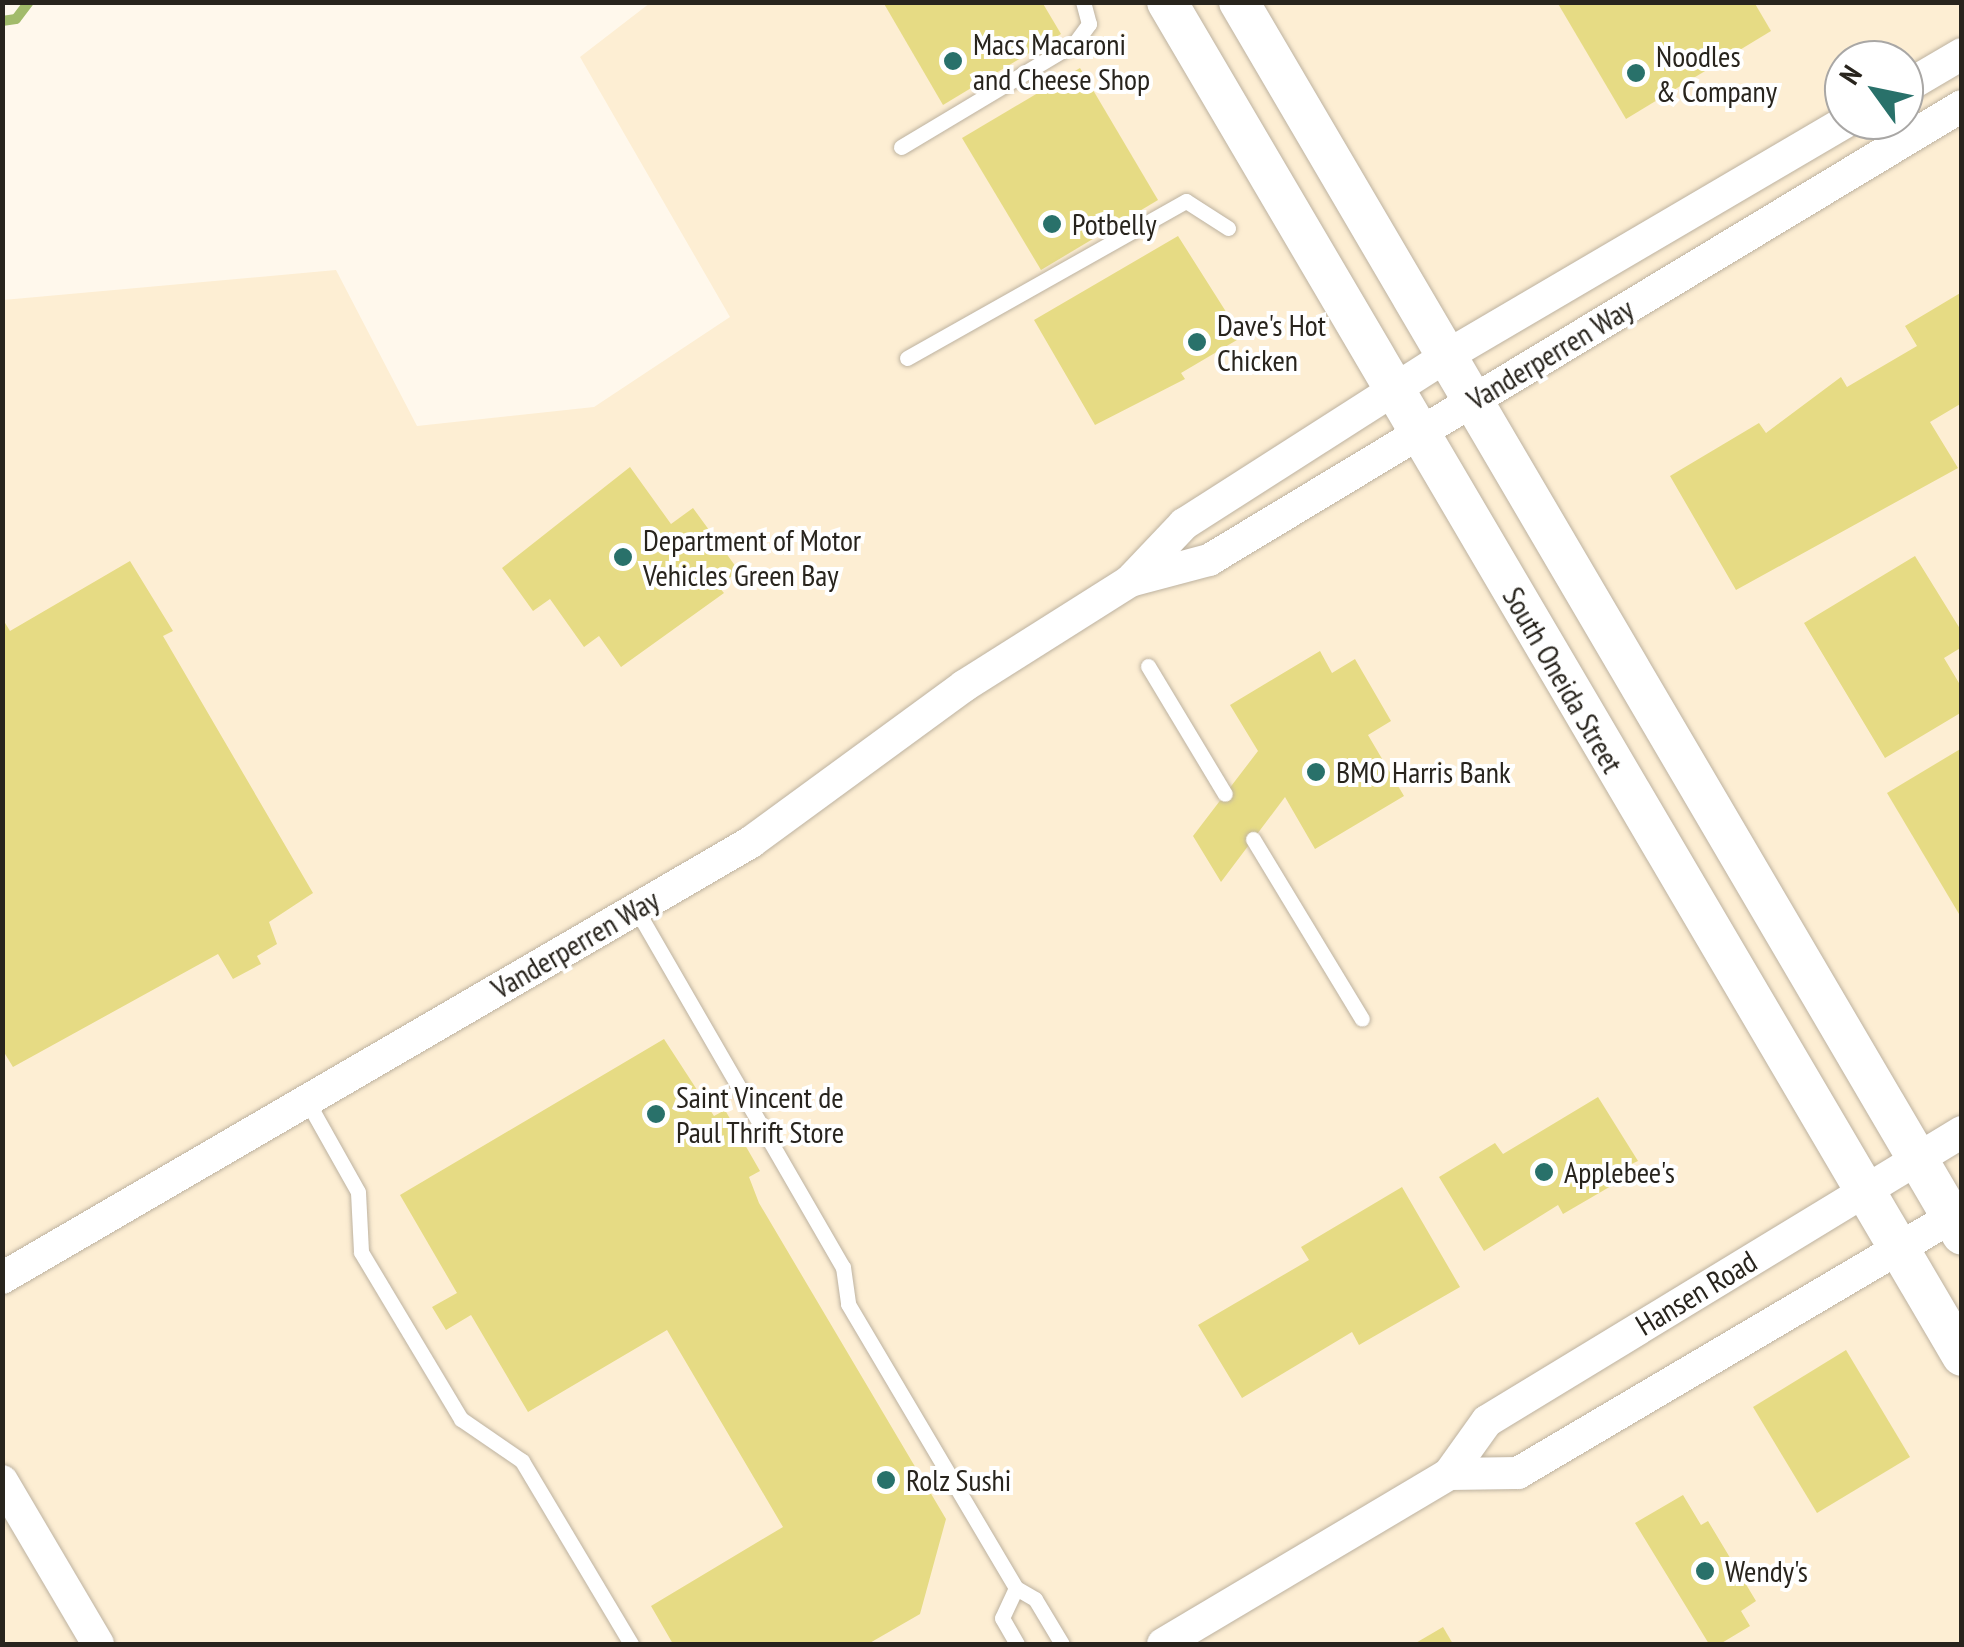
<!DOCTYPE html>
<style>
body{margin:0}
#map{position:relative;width:1964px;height:1647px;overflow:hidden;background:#fff8ec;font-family:"PT Sans Narrow",sans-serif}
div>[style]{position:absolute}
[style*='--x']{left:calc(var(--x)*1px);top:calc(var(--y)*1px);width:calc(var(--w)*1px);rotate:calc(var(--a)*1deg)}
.built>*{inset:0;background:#fdeed3}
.stream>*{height:10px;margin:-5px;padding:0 5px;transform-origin:5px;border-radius:5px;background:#a2bb6b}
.building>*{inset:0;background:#e6db84}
.roads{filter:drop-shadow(0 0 2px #bdb2a0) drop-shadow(0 0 2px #bdb2a0)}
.service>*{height:15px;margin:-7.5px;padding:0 7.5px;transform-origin:7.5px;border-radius:7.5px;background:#fff}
.minor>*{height:32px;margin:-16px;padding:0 16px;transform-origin:16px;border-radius:16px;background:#fff}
.tertiary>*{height:40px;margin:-20px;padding:0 20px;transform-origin:20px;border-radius:20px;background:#fff}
.dots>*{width:28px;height:28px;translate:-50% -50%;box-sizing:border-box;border:5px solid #fff;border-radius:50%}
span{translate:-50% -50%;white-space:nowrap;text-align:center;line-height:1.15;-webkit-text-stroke:8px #fff;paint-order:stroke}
.poi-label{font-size:30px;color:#28241d}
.left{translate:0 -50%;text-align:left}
.street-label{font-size:30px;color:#28241d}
.frame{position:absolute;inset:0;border:5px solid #28241d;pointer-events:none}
.north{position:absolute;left:1824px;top:40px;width:100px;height:100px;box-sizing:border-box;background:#fff;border:2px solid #a9a7a5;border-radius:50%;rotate:303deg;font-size:28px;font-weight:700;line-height:40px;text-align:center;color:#28241d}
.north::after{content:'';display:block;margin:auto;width:35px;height:45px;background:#29716a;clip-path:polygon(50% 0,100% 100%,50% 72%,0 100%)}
</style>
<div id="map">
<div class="built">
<div style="clip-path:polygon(evenodd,650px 3px,1961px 3px,1961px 1644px,3px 1644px,3px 300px,336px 270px,417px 426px,594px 407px,730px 317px,580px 57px,650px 3px,1844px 60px,1904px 60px,1904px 120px,1844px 120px,1844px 60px)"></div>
</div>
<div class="stream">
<div style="--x:2;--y:21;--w:14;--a:-8"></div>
<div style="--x:16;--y:19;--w:21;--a:-53"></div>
</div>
<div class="building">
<div style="clip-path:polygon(883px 2px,1042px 2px,1061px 34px,943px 105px)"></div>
<div style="clip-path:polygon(1557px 2px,1754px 2px,1771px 31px,1626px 119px)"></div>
<div style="clip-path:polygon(1080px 68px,1158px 200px,1041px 270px,962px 138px)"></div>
<div style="clip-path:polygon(1178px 236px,1242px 337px,1181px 373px,1185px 379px,1095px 425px,1034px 320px)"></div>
<div style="clip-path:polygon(1962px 292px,1962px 403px,1930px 422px,1958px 468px,1736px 590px,1670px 476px,1759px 423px,1766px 433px,1841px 377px,1847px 387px,1917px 346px,1905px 326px)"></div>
<div style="clip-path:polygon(630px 467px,671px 524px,693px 508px,739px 571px,718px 586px,724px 593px,621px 667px,599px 636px,584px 647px,550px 599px,533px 611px,502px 568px)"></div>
<div style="clip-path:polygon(1915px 556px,1962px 632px,1962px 647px,1944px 658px,1962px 688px,1962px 712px,1885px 758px,1804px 623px)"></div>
<div style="clip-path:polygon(130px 561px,173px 631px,163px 636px,313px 893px,269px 922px,277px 944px,257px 956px,261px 964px,233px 979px,218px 954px,13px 1067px,2px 1049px,2px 618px,10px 631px)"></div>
<div style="clip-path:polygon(1320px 651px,1332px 673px,1355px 659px,1391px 721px,1368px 735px,1404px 796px,1315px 849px,1285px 797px,1221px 882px,1193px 836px,1258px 751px,1230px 705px)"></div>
<div style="clip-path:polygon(1962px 748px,1962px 919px,1887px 793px)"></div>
<div style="clip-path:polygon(664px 1039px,714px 1116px,725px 1110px,760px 1171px,749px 1177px,759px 1203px,946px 1519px,920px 1614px,868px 1644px,673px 1644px,651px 1606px,783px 1527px,667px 1330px,528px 1412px,471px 1315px,446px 1330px,432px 1307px,457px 1293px,400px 1195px)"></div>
<div style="clip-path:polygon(1598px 1097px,1638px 1161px,1625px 1167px,1630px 1175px,1563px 1214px,1558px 1205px,1484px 1251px,1439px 1177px,1495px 1143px,1503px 1154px)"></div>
<div style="clip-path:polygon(1402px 1187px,1460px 1287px,1359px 1345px,1352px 1332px,1242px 1398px,1198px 1325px,1309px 1260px,1301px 1247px)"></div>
<div style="clip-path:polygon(1846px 1350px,1910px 1457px,1817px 1513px,1753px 1407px)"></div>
<div style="clip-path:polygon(1683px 1495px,1701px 1525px,1708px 1521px,1756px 1601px,1741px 1611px,1750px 1626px,1720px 1644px,1709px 1644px,1635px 1523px)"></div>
<div style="clip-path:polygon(1443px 1627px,1453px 1644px,1414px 1644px)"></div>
</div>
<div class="roads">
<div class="service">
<div style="--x:901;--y:147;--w:203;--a:-30.9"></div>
<div style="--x:1075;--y:43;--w:24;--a:-54"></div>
<div style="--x:1089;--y:24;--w:23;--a:-105"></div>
<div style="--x:907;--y:358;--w:320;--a:-29.4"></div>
<div style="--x:1186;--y:201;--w:50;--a:32.7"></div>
<div style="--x:1148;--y:666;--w:149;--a:59"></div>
<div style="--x:1253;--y:839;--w:210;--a:58.8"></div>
<div style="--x:636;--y:909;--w:414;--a:60"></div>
<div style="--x:843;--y:1267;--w:37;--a:82"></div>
<div style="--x:848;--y:1304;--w:330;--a:59.4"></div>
<div style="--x:1016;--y:1588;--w:22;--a:30"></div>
<div style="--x:1035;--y:1599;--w:52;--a:59"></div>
<div style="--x:307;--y:1101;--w:104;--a:60.7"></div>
<div style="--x:358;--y:1192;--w:60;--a:87.1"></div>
<div style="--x:361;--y:1252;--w:195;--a:59.1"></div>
<div style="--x:461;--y:1419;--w:74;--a:34.5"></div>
<div style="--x:522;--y:1461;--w:213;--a:59.2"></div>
<div style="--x:1016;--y:1588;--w:33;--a:115"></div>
<div style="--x:1002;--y:1618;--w:30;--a:60"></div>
</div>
<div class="minor">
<div style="--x:1904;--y:88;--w:67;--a:-30.4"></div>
<div style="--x:1130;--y:581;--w:82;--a:-14.9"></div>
<div style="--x:1209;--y:560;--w:879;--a:-31.09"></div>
<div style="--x:2;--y:1278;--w:867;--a:-30.2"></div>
<div style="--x:751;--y:842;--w:264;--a:-36.2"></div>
<div style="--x:964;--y:686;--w:196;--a:-32.3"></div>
<div style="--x:1130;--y:581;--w:79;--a:-46.5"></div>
<div style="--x:1184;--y:524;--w:313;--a:-32.6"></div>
<div style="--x:1448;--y:355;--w:465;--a:-30.4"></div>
<div style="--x:1449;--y:1474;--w:69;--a:-0.8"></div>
<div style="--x:1518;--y:1473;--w:516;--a:-30.54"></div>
<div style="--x:2;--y:1481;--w:189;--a:59.5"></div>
<div style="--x:1163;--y:1644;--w:333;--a:-30.7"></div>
<div style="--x:1449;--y:1474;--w:65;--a:-54.4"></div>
<div style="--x:1487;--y:1421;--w:556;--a:-31.32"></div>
</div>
<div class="tertiary">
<div style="--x:1167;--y:2;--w:1570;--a:59.58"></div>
<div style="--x:1239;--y:2;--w:1429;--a:59.61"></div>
</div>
</div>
<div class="dots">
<div style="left:953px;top:61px;background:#29716a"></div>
<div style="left:1636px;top:73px;background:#29716a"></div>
<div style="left:1052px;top:224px;background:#29716a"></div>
<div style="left:1197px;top:342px;background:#29716a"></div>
<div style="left:623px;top:557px;background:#29716a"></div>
<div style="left:1316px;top:772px;background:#29716a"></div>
<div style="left:656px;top:1114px;background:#29716a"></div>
<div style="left:1544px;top:1172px;background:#29716a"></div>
<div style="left:886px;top:1480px;background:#29716a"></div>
<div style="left:1705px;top:1571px;background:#29716a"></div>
</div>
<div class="poi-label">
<span class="left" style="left:973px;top:61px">Macs Macaroni<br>and Cheese Shop</span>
<span class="left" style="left:1656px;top:73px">Noodles<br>&amp; Company</span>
<span class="left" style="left:1072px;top:224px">Potbelly</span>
<span class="left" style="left:1217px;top:342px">Dave's Hot<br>Chicken</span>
<span class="left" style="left:643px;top:557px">Department of Motor<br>Vehicles Green Bay</span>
<span class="left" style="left:1336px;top:772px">BMO Harris Bank</span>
<span class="left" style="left:676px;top:1114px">Saint Vincent de<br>Paul Thrift Store</span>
<span class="left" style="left:1564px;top:1172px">Applebee's</span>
<span class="left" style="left:906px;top:1480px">Rolz Sushi</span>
<span class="left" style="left:1725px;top:1571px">Wendy's</span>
</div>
<div class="street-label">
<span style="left:1550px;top:354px;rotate:-31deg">Vanderperren Way</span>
<span style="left:1563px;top:680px;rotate:60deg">South Oneida Street</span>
<span style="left:575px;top:944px;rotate:-30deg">Vanderperren Way</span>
<span style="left:1696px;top:1293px;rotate:-31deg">Hansen Road</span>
</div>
<div class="frame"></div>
<div class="north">N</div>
</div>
